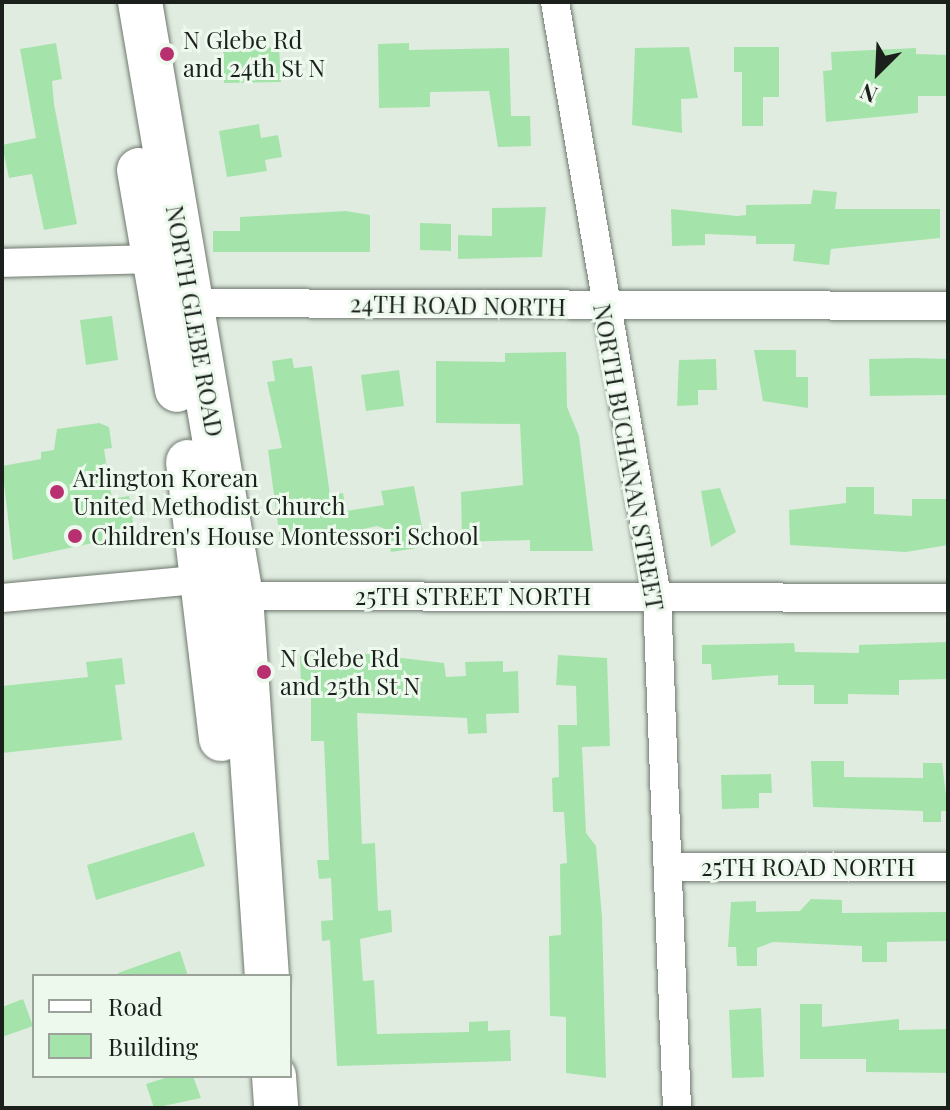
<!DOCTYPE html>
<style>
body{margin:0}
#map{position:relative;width:950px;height:1110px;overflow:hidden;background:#e1ece1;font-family:"Playfair Display",serif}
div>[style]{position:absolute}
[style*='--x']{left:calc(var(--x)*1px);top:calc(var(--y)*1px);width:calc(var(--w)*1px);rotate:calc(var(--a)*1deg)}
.building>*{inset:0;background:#a4e4aa}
.roads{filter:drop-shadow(0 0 2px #6f796f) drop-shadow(0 0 2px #6f796f)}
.street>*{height:28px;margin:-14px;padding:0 14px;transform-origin:14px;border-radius:14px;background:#fff}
.primary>*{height:44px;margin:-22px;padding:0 22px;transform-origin:22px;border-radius:22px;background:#fff}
.dots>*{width:22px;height:22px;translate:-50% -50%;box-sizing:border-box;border:4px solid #eef9ee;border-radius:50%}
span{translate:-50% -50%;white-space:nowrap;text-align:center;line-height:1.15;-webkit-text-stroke:6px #eef9ee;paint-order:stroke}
.poi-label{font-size:24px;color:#1c201c}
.left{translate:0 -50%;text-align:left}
.street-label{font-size:24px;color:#1c201c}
.frame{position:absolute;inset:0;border:4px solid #1c201c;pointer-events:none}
.legend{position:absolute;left:32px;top:974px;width:260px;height:104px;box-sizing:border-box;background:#eef9ee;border:2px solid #9aa29a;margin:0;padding:10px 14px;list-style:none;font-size:24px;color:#1c201c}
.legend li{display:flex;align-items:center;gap:16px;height:40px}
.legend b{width:40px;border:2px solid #9aa29a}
.north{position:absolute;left:838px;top:32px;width:80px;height:80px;-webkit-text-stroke:6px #eef9ee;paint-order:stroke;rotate:204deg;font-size:22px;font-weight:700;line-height:32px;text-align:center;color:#1c201c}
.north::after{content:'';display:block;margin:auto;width:28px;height:36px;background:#1c201c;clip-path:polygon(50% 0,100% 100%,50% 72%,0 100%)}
</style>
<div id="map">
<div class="building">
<div style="clip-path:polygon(56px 43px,62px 79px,52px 81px,54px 104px,77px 224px,44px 230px,32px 174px,9px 178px,2px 145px,36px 138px,20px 49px)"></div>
<div style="clip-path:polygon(409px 43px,409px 50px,509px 48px,511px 116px,530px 116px,531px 146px,498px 147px,489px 91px,430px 92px,430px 107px,379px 108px,378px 44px)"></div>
<div style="clip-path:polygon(279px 47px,281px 82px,224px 83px,223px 49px)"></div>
<div style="clip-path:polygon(689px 47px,698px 98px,681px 99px,682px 133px,632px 125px,635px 48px)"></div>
<div style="clip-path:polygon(734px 47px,779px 47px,779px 97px,763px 97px,763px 126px,742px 126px,742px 72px,734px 72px)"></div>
<div style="clip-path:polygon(916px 48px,916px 54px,948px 55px,948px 96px,918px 96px,918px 113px,826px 122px,823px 71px,832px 70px,831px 52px)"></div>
<div style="clip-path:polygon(259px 124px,261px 138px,278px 135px,282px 157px,265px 160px,267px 171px,227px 177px,219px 131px)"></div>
<div style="clip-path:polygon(813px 190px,837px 192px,835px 209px,940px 209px,940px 238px,831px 249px,829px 265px,793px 261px,795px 244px,756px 244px,756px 236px,705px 234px,705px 245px,672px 246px,671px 209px,737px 216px,746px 215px,746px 205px,811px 204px)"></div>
<div style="clip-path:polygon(546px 207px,542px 257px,458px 259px,458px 235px,492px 236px,492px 208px)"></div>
<div style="clip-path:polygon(346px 211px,370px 215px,370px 252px,213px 252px,213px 231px,240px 231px,240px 217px)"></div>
<div style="clip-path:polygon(420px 223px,451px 224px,451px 251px,420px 250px)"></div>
<div style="clip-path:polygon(112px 316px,118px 360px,86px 365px,80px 320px)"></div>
<div style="clip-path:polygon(754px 350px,796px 350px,796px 377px,808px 377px,808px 408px,763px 401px)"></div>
<div style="clip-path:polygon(566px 352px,567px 407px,579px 436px,593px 551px,530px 551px,530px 540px,462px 542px,461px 492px,523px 485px,520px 424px,436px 423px,436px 361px,505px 362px,505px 353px)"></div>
<div style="clip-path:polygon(292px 358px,294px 368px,312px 366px,330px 495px,343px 493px,346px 511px,384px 505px,381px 491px,414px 486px,424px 537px,415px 538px,417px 548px,391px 552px,388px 530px,377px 526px,281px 547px,268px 450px,282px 448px,267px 382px,275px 381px,272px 361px)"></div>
<div style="clip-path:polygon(913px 358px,948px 359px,948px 395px,870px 396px,869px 359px)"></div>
<div style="clip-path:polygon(716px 359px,717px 390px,698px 390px,698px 405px,677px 406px,679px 360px)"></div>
<div style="clip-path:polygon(399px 370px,404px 406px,366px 411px,361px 375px)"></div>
<div style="clip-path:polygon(99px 423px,109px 427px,112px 448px,104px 449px,112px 499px,129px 496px,135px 534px,13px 560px,2px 466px,41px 459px,41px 452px,54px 450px,57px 429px)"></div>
<div style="clip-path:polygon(846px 487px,874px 487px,874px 514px,912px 516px,912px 499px,948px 499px,948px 545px,906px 552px,790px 545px,789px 510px,846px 503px)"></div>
<div style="clip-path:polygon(720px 488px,736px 532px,711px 547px,701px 491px)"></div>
<div style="clip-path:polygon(948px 642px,948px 679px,899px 680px,899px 695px,848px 694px,848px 704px,814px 704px,814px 685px,778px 685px,778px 675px,712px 680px,711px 664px,702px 664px,702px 645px,794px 643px,795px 652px,859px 653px,859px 645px)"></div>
<div style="clip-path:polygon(368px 654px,444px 663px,446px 677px,466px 676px,465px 662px,503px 661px,503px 672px,518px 671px,519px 713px,486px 714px,487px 733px,468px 734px,467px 718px,357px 713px,362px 844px,375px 843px,378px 911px,391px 910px,392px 932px,360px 939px,363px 981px,374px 980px,377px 1034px,469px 1032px,469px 1022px,488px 1021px,488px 1031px,510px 1030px,511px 1061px,337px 1066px,330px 940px,322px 941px,321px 921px,333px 920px,331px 878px,319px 879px,317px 860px,329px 860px,324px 741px,311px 741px,311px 686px,301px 687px,300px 656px)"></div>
<div style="clip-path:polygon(558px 655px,607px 658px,610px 746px,582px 747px,586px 833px,596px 846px,602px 917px,606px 1078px,566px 1073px,566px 1017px,550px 1016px,549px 936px,561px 935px,560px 864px,567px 863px,564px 812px,553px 812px,552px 778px,559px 777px,558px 725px,577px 725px,576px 686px,556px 685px)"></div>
<div style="clip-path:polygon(122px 658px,125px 684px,115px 685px,122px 740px,2px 753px,2px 686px,88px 677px,86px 662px)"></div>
<div style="clip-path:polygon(811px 761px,844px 761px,844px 777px,923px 778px,923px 763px,942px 763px,948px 811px,941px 811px,941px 822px,923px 822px,923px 811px,813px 807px)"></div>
<div style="clip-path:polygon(771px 774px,772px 793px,759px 793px,759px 808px,722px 809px,721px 775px)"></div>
<div style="clip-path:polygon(194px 832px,205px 866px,96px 900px,87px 865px)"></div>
<div style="clip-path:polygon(811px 899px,842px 900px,842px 913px,948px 912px,948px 941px,887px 942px,887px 962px,862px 962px,862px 946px,773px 942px,757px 948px,757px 966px,737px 966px,736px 947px,728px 947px,731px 902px,756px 901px,756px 912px,800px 911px)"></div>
<div style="clip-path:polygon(180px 951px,188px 976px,119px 976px,118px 973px)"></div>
<div style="clip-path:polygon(23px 999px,33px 1026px,2px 1037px,2px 1007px)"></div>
<div style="clip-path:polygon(800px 1004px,822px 1004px,822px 1027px,899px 1019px,899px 1030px,948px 1029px,948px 1073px,866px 1072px,866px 1059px,800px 1059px)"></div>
<div style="clip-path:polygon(761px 1008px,764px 1077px,732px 1078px,729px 1010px)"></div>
<div style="clip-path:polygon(171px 1076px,193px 1076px,201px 1098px,154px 1108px,146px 1084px)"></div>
</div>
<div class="roads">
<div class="street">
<div style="--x:555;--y:2;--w:604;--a:80.27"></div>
<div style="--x:657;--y:597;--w:511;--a:87.76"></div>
<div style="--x:2;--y:263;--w:151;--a:-1.5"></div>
<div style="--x:177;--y:303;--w:771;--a:0.22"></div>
<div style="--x:2;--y:598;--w:205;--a:-5.3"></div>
<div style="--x:206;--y:579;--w:39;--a:26"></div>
<div style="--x:241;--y:596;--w:707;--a:0.16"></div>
<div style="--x:669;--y:867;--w:279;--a:0"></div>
</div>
<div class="primary">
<div style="--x:140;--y:2;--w:603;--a:80.35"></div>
<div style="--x:241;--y:596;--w:381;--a:86.1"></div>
<div style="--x:139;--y:170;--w:223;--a:80.2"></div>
<div style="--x:188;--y:462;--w:279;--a:83.2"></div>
<div style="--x:274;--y:1076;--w:32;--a:86"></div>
</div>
</div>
<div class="dots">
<div style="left:167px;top:54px;background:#b8306f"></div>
<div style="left:57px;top:492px;background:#b8306f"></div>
<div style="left:75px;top:536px;background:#b8306f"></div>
<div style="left:264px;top:672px;background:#b8306f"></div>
</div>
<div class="poi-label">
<span class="left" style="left:183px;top:54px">N Glebe Rd<br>and 24th St N</span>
<span class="left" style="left:73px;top:492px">Arlington Korean<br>United Methodist Church</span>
<span class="left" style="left:91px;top:536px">Children's House Montessori School</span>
<span class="left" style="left:280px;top:672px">N Glebe Rd<br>and 25th St N</span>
</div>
<div class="street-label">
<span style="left:458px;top:305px;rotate:1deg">24TH ROAD NORTH</span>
<span style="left:195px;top:321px;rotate:80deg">NORTH GLEBE ROAD</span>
<span style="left:629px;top:457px;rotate:80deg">NORTH BUCHANAN STREET</span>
<span style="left:473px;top:596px">25TH STREET NORTH</span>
<span style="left:808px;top:867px">25TH ROAD NORTH</span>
</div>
<div class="frame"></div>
<ul class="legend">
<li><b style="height:10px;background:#fff"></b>Road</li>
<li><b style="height:22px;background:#a4e4aa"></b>Building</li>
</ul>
<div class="north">N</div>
</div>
